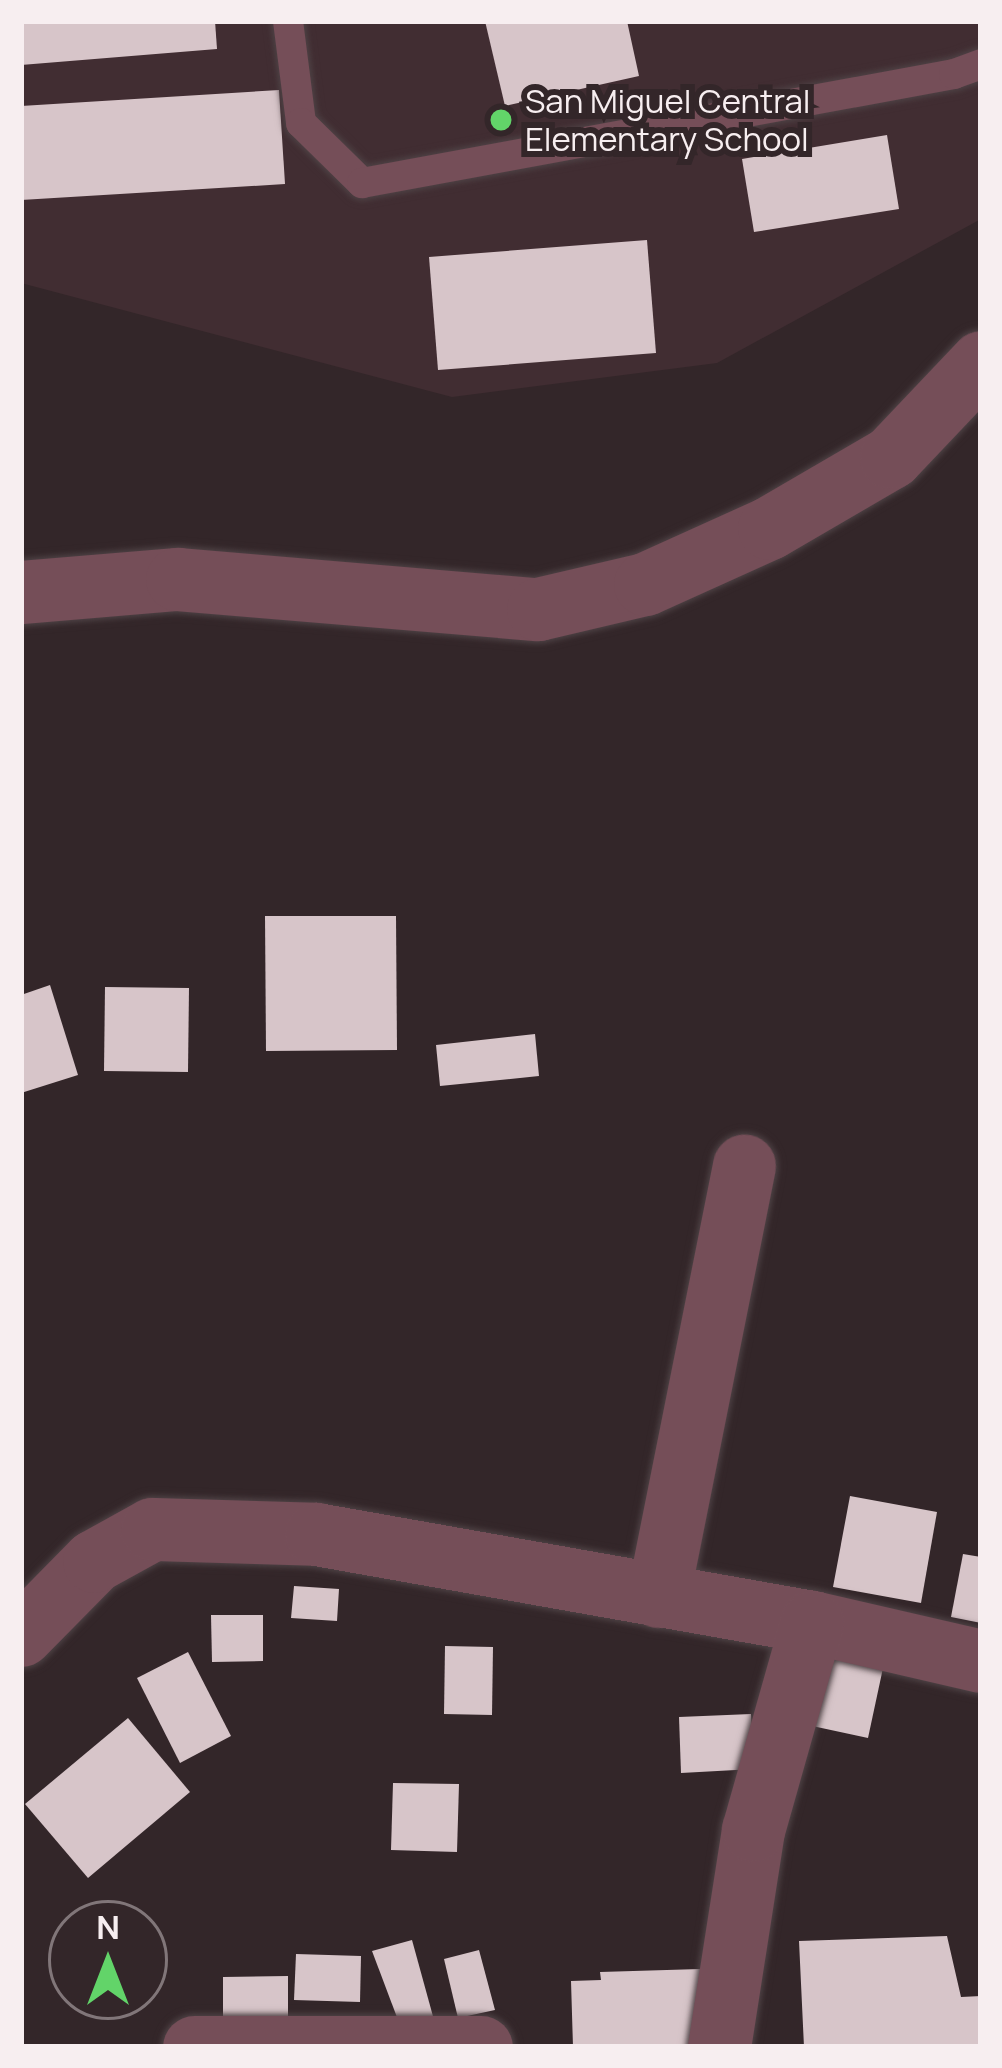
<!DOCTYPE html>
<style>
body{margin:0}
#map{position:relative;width:1002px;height:2068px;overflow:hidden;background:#332629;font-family:Manrope,sans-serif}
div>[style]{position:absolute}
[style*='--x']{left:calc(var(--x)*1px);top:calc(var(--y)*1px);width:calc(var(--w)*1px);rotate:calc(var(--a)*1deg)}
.built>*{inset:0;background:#412d32}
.building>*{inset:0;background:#d7c5c9}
.roads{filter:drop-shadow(0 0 3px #4e4245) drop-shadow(0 0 3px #4e4245)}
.lane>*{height:30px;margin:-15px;padding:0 15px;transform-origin:15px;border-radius:15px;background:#754e58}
.street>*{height:63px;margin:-31.5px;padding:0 31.5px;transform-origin:31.5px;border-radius:31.5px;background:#754e58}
.dots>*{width:33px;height:33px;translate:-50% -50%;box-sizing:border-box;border:6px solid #332629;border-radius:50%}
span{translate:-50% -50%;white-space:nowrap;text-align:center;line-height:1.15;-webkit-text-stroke:12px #332629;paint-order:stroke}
.poi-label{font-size:33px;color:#f7eef0}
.left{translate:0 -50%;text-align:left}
.frame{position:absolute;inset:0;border:24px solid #f7eef0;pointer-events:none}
.north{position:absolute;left:48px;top:1900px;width:120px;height:120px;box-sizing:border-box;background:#332629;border:3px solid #817679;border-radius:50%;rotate:0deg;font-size:33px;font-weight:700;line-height:48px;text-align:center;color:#f7eef0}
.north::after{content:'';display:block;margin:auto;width:42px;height:54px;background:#62d469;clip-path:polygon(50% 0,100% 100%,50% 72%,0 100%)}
</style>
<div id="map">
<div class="built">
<div style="clip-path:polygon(21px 21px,981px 21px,981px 219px,717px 363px,452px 397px,21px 283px)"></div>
</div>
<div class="building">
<div style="clip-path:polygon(21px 21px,215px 21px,217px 49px,21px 65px)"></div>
<div style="clip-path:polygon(485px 21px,627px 21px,639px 76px,505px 106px)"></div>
<div style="clip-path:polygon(279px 90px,285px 184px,21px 200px,21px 106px)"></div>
<div style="clip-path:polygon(887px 135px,899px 209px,754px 232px,742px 159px)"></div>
<div style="clip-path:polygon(647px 240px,656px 353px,438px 370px,429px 257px)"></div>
<div style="clip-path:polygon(265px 916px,396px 916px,397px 1050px,266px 1051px)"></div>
<div style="clip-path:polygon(50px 985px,78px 1075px,21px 1093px,21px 995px)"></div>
<div style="clip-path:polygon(105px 987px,189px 988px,188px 1072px,104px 1071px)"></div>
<div style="clip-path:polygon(535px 1034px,539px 1076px,440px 1086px,436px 1045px)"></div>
<div style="clip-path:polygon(850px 1496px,937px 1512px,921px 1603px,833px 1587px)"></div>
<div style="clip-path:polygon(963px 1554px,981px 1557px,981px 1623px,951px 1617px)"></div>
<div style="clip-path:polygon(294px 1586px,339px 1589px,337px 1621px,291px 1618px)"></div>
<div style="clip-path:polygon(211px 1615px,263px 1615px,263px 1661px,212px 1662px)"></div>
<div style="clip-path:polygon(445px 1646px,493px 1647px,492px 1715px,444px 1714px)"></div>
<div style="clip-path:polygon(188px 1652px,231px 1736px,180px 1763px,137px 1678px)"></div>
<div style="clip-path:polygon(818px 1654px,883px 1668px,868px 1738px,803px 1724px)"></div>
<div style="clip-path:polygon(751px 1714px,754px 1769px,681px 1773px,679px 1717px)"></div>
<div style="clip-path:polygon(128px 1718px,190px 1792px,88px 1878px,25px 1804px)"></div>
<div style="clip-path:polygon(393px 1783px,459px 1784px,457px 1852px,391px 1850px)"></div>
<div style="clip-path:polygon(947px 1936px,961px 1997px,981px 1996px,981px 2047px,804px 2047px,799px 1941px)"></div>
<div style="clip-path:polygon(412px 1940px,434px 2020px,398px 2020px,372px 1951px)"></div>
<div style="clip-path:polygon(479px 1950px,495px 2010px,458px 2018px,444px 1959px)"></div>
<div style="clip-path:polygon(296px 1954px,361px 1956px,360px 2002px,294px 2000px)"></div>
<div style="clip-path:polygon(700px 1969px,702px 2047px,573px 2047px,571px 1981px,601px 1980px,600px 1972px)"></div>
<div style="clip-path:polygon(288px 1976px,288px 2018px,223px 2018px,223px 1977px)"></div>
</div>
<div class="roads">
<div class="lane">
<div style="--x:288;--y:21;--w:103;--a:82.7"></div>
<div style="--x:301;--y:123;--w:86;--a:44.5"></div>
<div style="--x:362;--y:183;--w:602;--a:-10.43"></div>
<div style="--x:954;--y:74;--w:29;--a:-20"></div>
</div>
<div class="street">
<div style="--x:21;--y:592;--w:157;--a:-4.8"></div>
<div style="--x:177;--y:579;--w:362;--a:4.8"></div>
<div style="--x:538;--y:609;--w:110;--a:-13.2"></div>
<div style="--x:645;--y:584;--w:136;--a:-24.3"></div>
<div style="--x:769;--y:528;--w:141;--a:-30.2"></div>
<div style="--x:891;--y:457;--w:131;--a:-46.5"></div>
<div style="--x:658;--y:1596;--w:439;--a:-78.7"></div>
<div style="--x:21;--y:1635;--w:104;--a:-45.4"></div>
<div style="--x:94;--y:1561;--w:66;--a:-28.9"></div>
<div style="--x:152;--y:1529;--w:164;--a:1.7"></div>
<div style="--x:316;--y:1534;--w:504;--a:10.06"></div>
<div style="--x:812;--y:1622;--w:173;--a:13"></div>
<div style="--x:194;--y:2047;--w:287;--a:0"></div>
<div style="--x:719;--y:2047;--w:220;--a:-81.1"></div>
<div style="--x:753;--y:1830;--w:216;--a:-74.2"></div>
</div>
</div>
<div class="dots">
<div style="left:501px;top:120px;background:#62d469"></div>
</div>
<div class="poi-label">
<span class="left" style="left:525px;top:120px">San Miguel Central<br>Elementary School</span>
</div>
<div class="frame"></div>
<div class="north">N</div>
</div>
